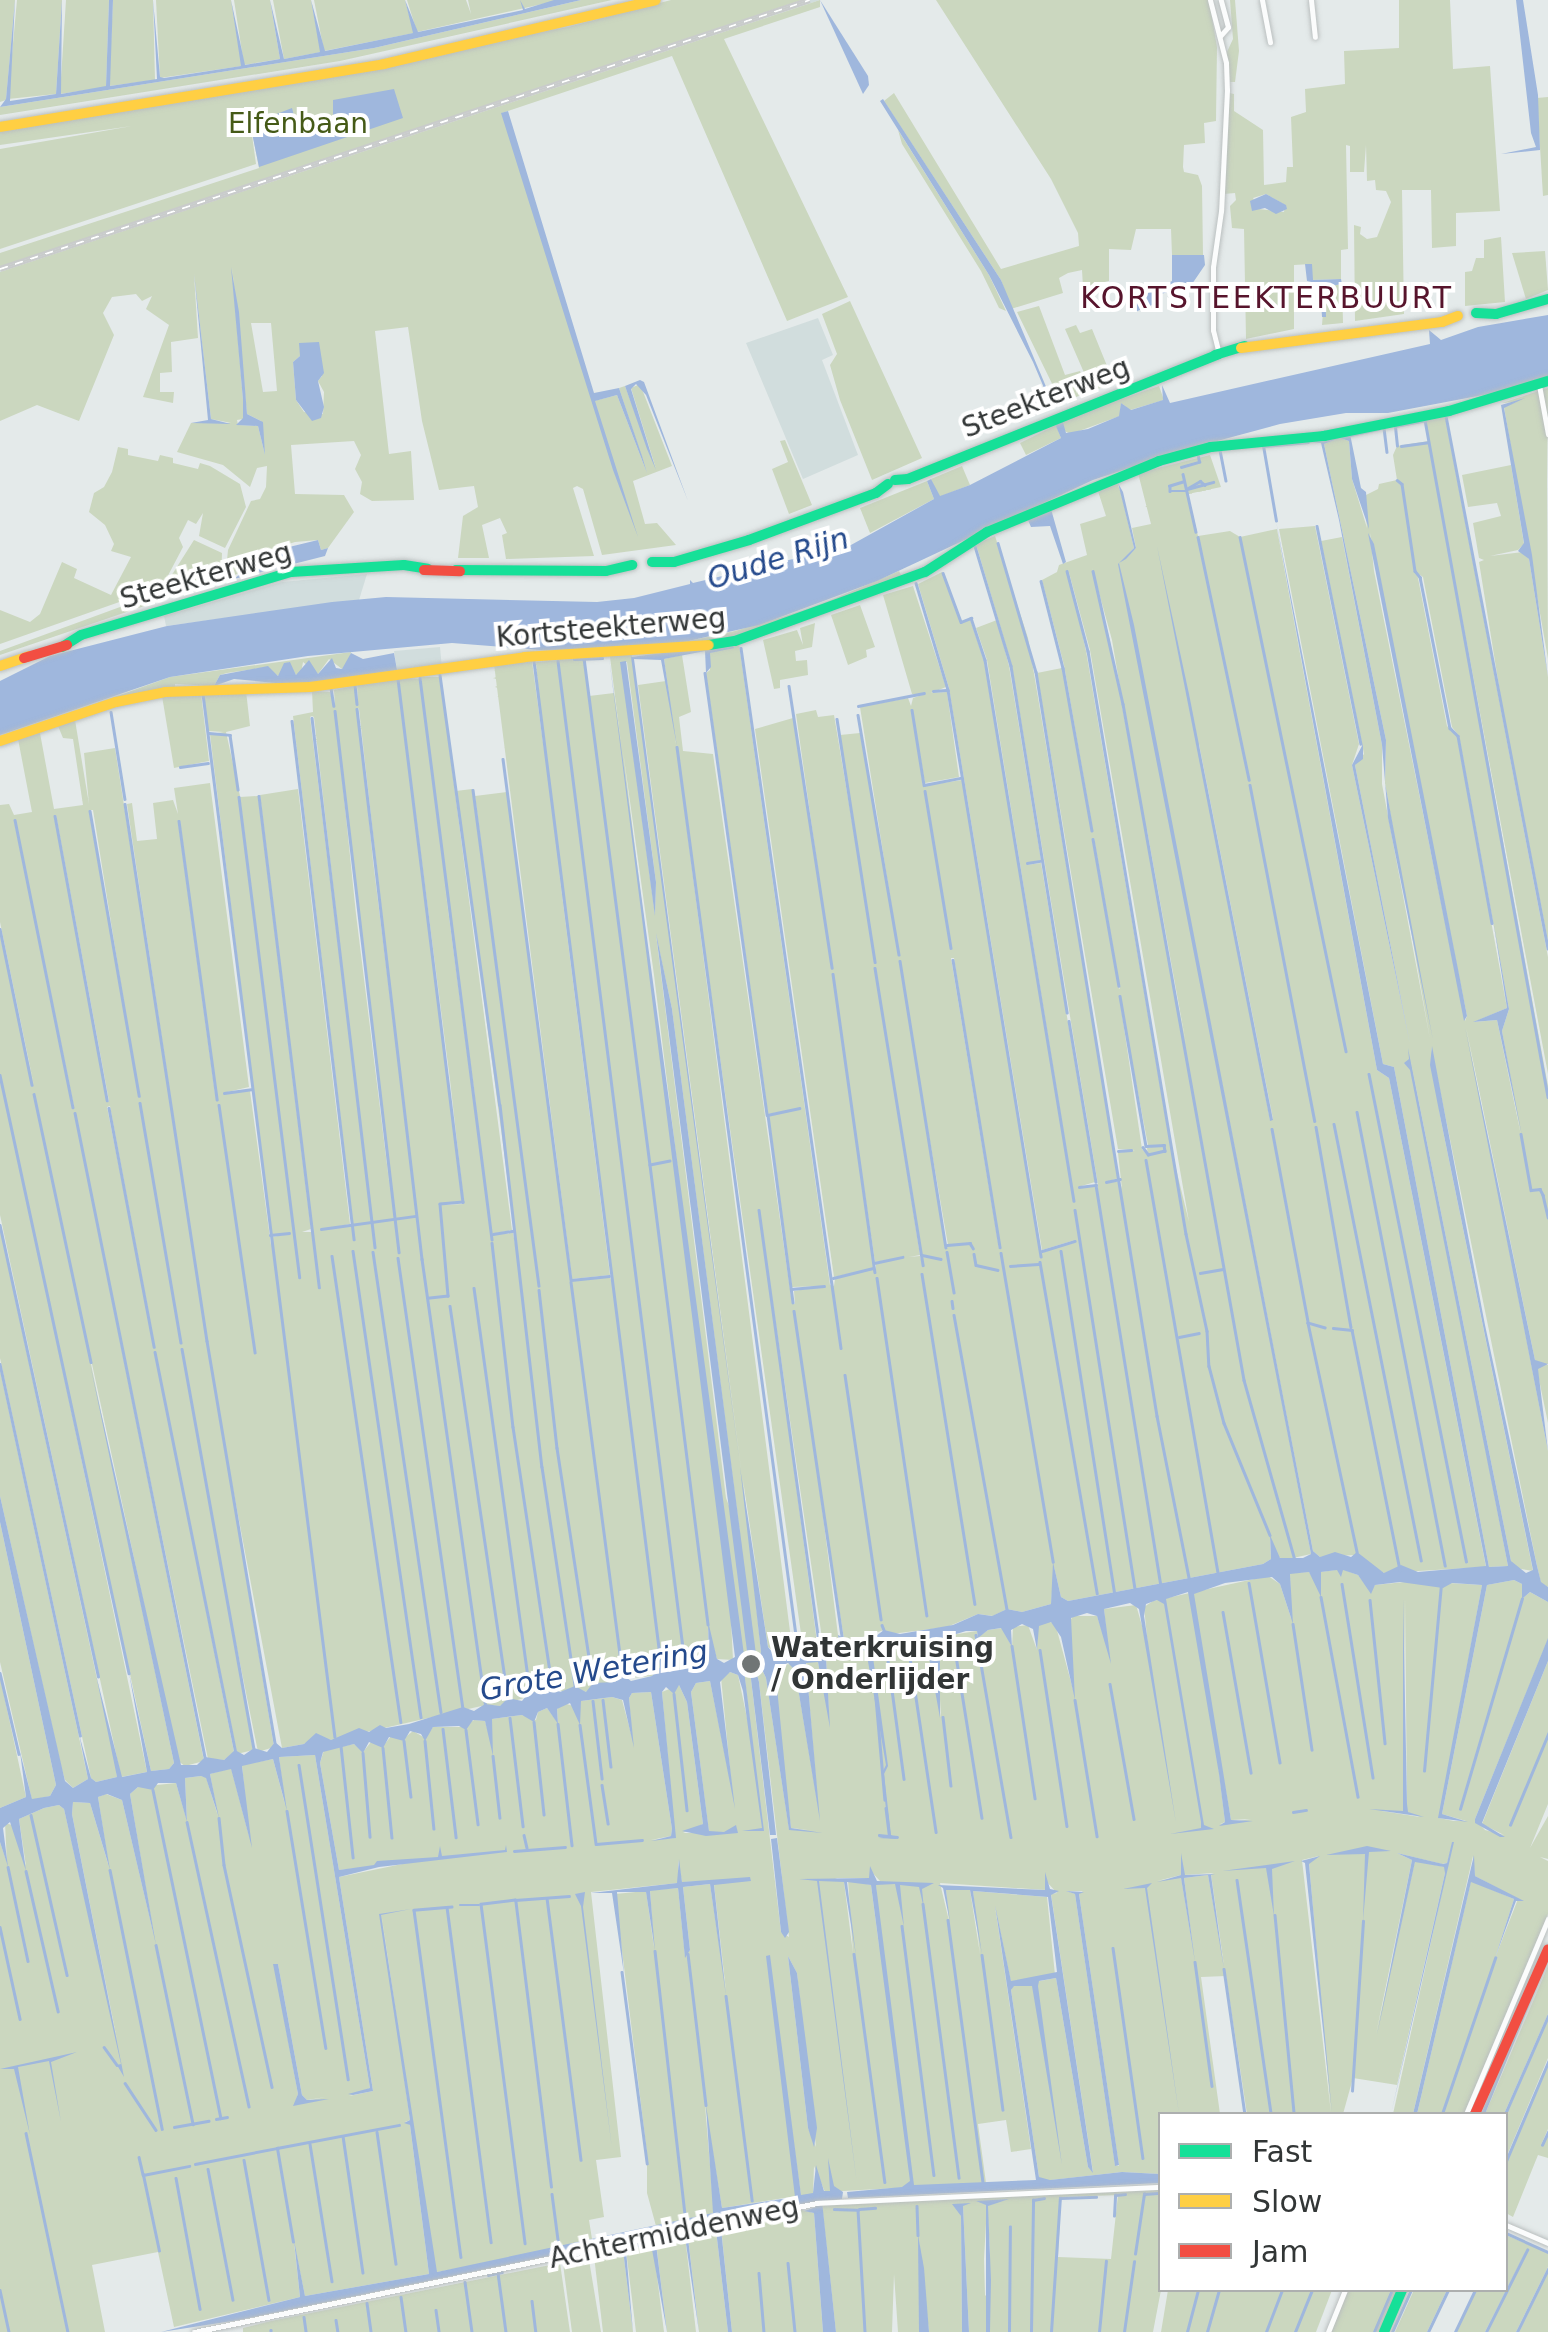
<!DOCTYPE html>
<style>
body{margin:0}
#map{position:relative;width:1548px;height:2332px;overflow:hidden;background:#e4eaea;font-family:"DejaVu Sans",sans-serif}
div>[style]{position:absolute}
[style*='--x']{left:calc(var(--x)*1px);top:calc(var(--y)*1px);width:calc(var(--w)*1px);rotate:calc(var(--a)*1deg)}
.built>*{inset:0;background:#d1dddd}
.green>*{inset:0;background:#cbd7bf}
.water>*{inset:0;background:#9fb7dd}
.stream>*{height:2.5px;margin:-1.25px;padding:0 1.25px;transform-origin:1.25px;border-radius:1.25px;background:#9fb7dd}
.roads{filter:drop-shadow(0 0 2px #babfbf) drop-shadow(0 0 2px #babfbf)}
.street>*{height:5px;margin:-2.5px;padding:0 2.5px;transform-origin:2.5px;border-radius:2.5px;background:#fbfcfc}
.fast>*{height:10px;margin:-5px;padding:0 5px;transform-origin:5px;border-radius:5px;background:#16e098}
.slow>*{height:10px;margin:-5px;padding:0 5px;transform-origin:5px;border-radius:5px;background:#ffcf43}
.jam>*{height:10px;margin:-5px;padding:0 5px;transform-origin:5px;border-radius:5px;background:#f24e42}
.rail>*{height:6px;margin-top:-3px;transform-origin:0;background:repeating-linear-gradient(90deg,#fff 0 8px,#c9cbcb 0 16px);box-sizing:border-box;border-block:2px solid #c9cbcb}
.dots>*{width:28px;height:28px;translate:-50% -50%;box-sizing:border-box;border:5px solid #fff;border-radius:50%}
span{translate:-50% -50%;white-space:nowrap;text-align:center;line-height:1.15;-webkit-text-stroke:8px #fff;paint-order:stroke}
.park-label{font-size:28px;color:#455a17}
.street-label{font-size:28px;color:#323636}
.poi-label{font-size:28px;color:#323636;font-weight:700}
.left{translate:0 -50%;text-align:left}
.neighbourhood-label{font-size:30px;color:#57142c;letter-spacing:2.5px}
.water-label{font-size:30px;color:#254a8c;font-style:italic}
.legend{position:absolute;left:1158px;top:2112px;width:350px;height:180px;box-sizing:border-box;background:#fff;border:2px solid #adafaf;margin:0;padding:12px 18px;list-style:none;font-size:30px;color:#323636}
.legend li{display:flex;align-items:center;gap:20px;height:50px}
.legend b{width:50px;border:2px solid #adafaf}
</style>
<div id="map">
<div class="built">
<div style="clip-path:polygon(802px 0,820px 0,0 272px,0 267px)"></div>
<div style="clip-path:polygon(818px 318px,833px 355px,822px 360px,858px 455px,803px 479px,746px 343px)"></div>
<div style="clip-path:polygon(367px 574px,359px 600px,166px 626px,164px 616px,282px 582px)"></div>
<div style="clip-path:polygon(440px 647px,442px 669px,397px 670px,394px 651px)"></div>
</div>
<div class="green">
<div style="clip-path:polygon(0 0,15px 0,6px 100px,0 102px)"></div>
<div style="clip-path:polygon(17px 0,62px 0,56px 94px,8px 99px)"></div>
<div style="clip-path:polygon(66px 0,109px 0,106px 87px,60px 94px)"></div>
<div style="clip-path:polygon(113px 0,153px 0,155px 80px,109px 86px)"></div>
<div style="clip-path:polygon(156px 0,231px 0,242px 66px,160px 78px)"></div>
<div style="clip-path:polygon(234px 0,270px 0,280px 59px,244px 65px)"></div>
<div style="clip-path:polygon(273px 0,311px 0,321px 52px,284px 59px)"></div>
<div style="clip-path:polygon(314px 0,405px 0,414px 33px,324px 51px)"></div>
<div style="clip-path:polygon(407px 0,466px 0,471px 14px,468px 0,560px 0,417px 32px)"></div>
<div style="clip-path:polygon(581px 0,612px 0,340px 61px,0 115px,0 107px,374px 48px)"></div>
<div style="clip-path:polygon(671px 0,802px 0,0 267px,0 253px,259px 168px,249px 116px,241px 129px,251px 128px,256px 164px,0 249px,0 149px,132px 126px,0 145px,0 130px,568px 27px)"></div>
<div style="clip-path:polygon(evenodd,820px 0,820px 7px,724px 39px,848px 297px,787px 321px,672px 56px,502px 113px,629px 511px,594px 401px,617px 395px,647px 473px,619px 388px,625px 386px,656px 469px,631px 388px,640px 384px,672px 466px,633px 481px,645px 524px,657px 523px,676px 545px,602px 555px,583px 489px,577px 486px,573px 488px,594px 556px,506px 559px,502px 535px,507px 533px,500px 518px,482px 525px,489px 558px,458px 558px,463px 516px,478px 507px,474px 486px,439px 490px,422px 421px,408px 327px,375px 331px,389px 454px,411px 451px,414px 500px,372px 501px,360px 494px,362px 482px,355px 469px,361px 455px,354px 441px,291px 445px,295px 494px,344px 495px,354px 512px,328px 548px,321px 550px,318px 540px,295px 542px,244px 558px,245px 570px,225px 580px,228px 550px,251px 501px,260px 499px,266px 487px,267px 466px,257px 468px,250px 487px,223px 465px,177px 452px,191px 423px,231px 423px,211px 419px,194px 274px,198px 338px,171px 342px,172px 372px,160px 373px,160px 392px,174px 392px,173px 403px,143px 397px,169px 325px,146px 309px,152px 296px,142px 301px,136px 294px,112px 297px,103px 313px,114px 335px,79px 421px,37px 405px,0 421px,0 272px,820px 0,232px 267px,247px 414px,261px 421px,265px 455px,258px 426px,238px 425px,237px 420px,243px 419px,243px 400px,232px 267px,820px 0,251px 323px,271px 323px,277px 391px,263px 392px,251px 323px,820px 0,300px 356px,322px 376px,318px 381px,324px 392px,323px 414px,304px 412px,296px 400px,293px 362px,300px 356px)"></div>
<div style="clip-path:polygon(936px 0,1209px 0,1217px 47px,1216px 121px,1204px 123px,1205px 143px,1184px 145px,1183px 167px,1184px 172px,1198px 175px,1202px 186px,1203px 255px,1172px 255px,1171px 229px,1136px 229px,1131px 250px,1109px 249px,1109px 281px,1083px 287px,1082px 270px,1068px 273px,1059px 278px,1063px 293px,1011px 309px,1001px 280px,884px 101px,894px 93px,1001px 269px,1079px 246px,1078px 233px,1051px 179px)"></div>
<div style="clip-path:polygon(1230px 0,1235px 0,1239px 51px,1235px 82px,1230px 82px,1226px 54px,1233px 39px)"></div>
<div style="clip-path:polygon(evenodd,1399px 0,1450px 0,1453px 69px,1490px 66px,1500px 211px,1456px 213px,1456px 246px,1432px 248px,1431px 190px,1402px 190px,1404px 314px,1355px 321px,1354px 225px,1361px 227px,1360px 234px,1367px 239px,1377px 237px,1391px 202px,1386px 191px,1376px 190px,1375px 180px,1367px 181px,1366px 145px,1364px 172px,1350px 172px,1350px 146px,1346px 145px,1348px 249px,1341px 250px,1341px 279px,1312px 280px,1311px 264px,1294px 265px,1294px 329px,1246px 339px,1244px 229px,1232px 228px,1230px 206px,1236px 200px,1235px 193px,1224px 194px,1229px 93px,1234px 94px,1234px 111px,1263px 130px,1264px 185px,1286px 182px,1287px 167px,1293px 167px,1291px 117px,1306px 112px,1305px 89px,1345px 84px,1344px 51px,1399px 48px,1399px 0,1266px 194px,1285px 205px,1284px 212px,1259px 209px,1253px 198px,1266px 194px)"></div>
<div style="clip-path:polygon(1548px 97px,1548px 195px,1543px 196px,1537px 98px)"></div>
<div style="clip-path:polygon(898px 130px,989px 275px,1006px 311px,999px 308px,981px 271px,902px 144px)"></div>
<div style="clip-path:polygon(1501px 237px,1505px 302px,1465px 306px,1465px 272px,1472px 271px,1476px 258px,1484px 258px,1484px 240px)"></div>
<div style="clip-path:polygon(1545px 251px,1548px 290px,1526px 299px,1512px 253px)"></div>
<div style="clip-path:polygon(1342px 284px,1343px 323px,1322px 325px,1325px 287px)"></div>
<div style="clip-path:polygon(850px 301px,922px 458px,872px 480px,840px 400px,830px 365px,837px 354px,822px 314px)"></div>
<div style="clip-path:polygon(1039px 306px,1065px 375px,1080px 371px,1088px 393px,1061px 402px,1017px 312px)"></div>
<div style="clip-path:polygon(1076px 325px,1080px 333px,1092px 329px,1114px 383px,1092px 391px,1065px 329px)"></div>
<div style="clip-path:polygon(1159px 386px,1164px 400px,1130px 410px,1121px 403px,1120px 416px,1071px 434px,1062px 430px,1062px 419px)"></div>
<div style="clip-path:polygon(1548px 388px,1547px 481px,1548px 659px,1504px 407px,1516px 402px,1502px 403px)"></div>
<div style="clip-path:polygon(evenodd,1445px 416px,1548px 957px,1548px 1074px,1458px 596px,1548px 1086px,1548px 1364px,1543px 1365px,1548px 1365px,1548px 1423px,1466px 1027px,1548px 1451px,1548px 1587px,1541px 1583px,1537px 1566px,1431px 1046px,1440px 1116px,1533px 1571px,1515px 1568px,1511px 1561px,1408px 1048px,1508px 1566px,1489px 1567px,1394px 1067px,1383px 1064px,1279px 529px,1315px 526px,1359px 744px,1352px 765px,1410px 1044px,1355px 765px,1364px 754px,1321px 541px,1342px 537px,1382px 745px,1382px 784px,1430px 1039px,1385px 783px,1386px 740px,1324px 444px,1340px 438px,1349px 441px,1352px 479px,1367px 528px,1364px 496px,1378px 489px,1379px 484px,1397px 480px,1393px 455px,1397px 446px,1429px 441px,1425px 420px,1445px 416px,1370px 533px,1467px 1016px,1465px 1021px,1374px 571px,1370px 533px,1445px 416px,1417px 573px,1423px 577px,1452px 727px,1459px 736px,1509px 1009px,1502px 1031px,1521px 1135px,1497px 1020px,1474px 1022px,1507px 1008px,1457px 736px,1447px 726px,1417px 573px)"></div>
<div style="clip-path:polygon(1056px 425px,1061px 438px,1026px 455px,1020px 443px)"></div>
<div style="clip-path:polygon(785px 440px,812px 505px,789px 514px,772px 469px,788px 462px,780px 441px)"></div>
<div style="clip-path:polygon(118px 447px,128px 449px,128px 455px,158px 461px,160px 455px,173px 458px,173px 463px,198px 469px,200px 463px,210px 466px,240px 484px,246px 507px,225px 548px,199px 536px,203px 513px,196px 524px,188px 520px,179px 538px,183px 547px,162px 587px,0 644px,0 610px,30px 622px,40px 614px,62px 562px,77px 569px,74px 578px,111px 595px,131px 557px,111px 551px,114px 544px,105px 525px,89px 512px,94px 493px,104px 487px,112px 472px)"></div>
<div style="clip-path:polygon(evenodd,1210px 455px,1221px 487px,1188px 494px,1198px 536px,1230px 531px,1240px 537px,1277px 529px,1377px 1070px,1389px 1078px,1486px 1567px,1384px 1573px,1355px 1555px,1320px 1557px,1313px 1551px,1130px 610px,1311px 1554px,1284px 1560px,1277px 1556px,1270px 1538px,1271px 1559px,1263px 1564px,1068px 1601px,1061px 1597px,1054px 1567px,1051px 1604px,1022px 1612px,1007px 1609px,993px 1616px,978px 1614px,947px 1627px,891px 1634px,884px 1630px,850px 1641px,844px 1639px,818px 1476px,839px 1643px,823px 1645px,759px 1209px,817px 1642px,803px 1648px,664px 659px,682px 655px,691px 712px,679px 717px,683px 751px,713px 754px,792px 1303px,795px 1304px,794px 1291px,824px 1286px,792px 1287px,769px 1116px,801px 1108px,768px 1114px,706px 673px,710px 670px,710px 653px,739px 644px,830px 1285px,834px 1286px,835px 1279px,869px 1269px,834px 1277px,755px 729px,793px 718px,832px 969px,796px 714px,816px 710px,818px 717px,834px 715px,864px 893px,840px 735px,860px 733px,895px 928px,860px 707px,908px 698px,911px 706px,913px 698px,925px 694px,912px 694px,883px 595px,913px 586px,946px 687px,931px 693px,947px 692px,959px 777px,925px 783px,912px 709px,923px 786px,962px 780px,1042px 1257px,1042px 1253px,1075px 1240px,1042px 1250px,949px 688px,918px 584px,942px 572px,961px 622px,970px 619px,984px 661px,1075px 1203px,987px 660px,976px 628px,997px 620px,1009px 666px,1041px 860px,1026px 865px,1041px 863px,1095px 1182px,1078px 1187px,1096px 1187px,1098px 1193px,1098px 1185px,1012px 666px,976px 544px,995px 536px,1028px 638px,1119px 1178px,1105px 1182px,1120px 1182px,1122px 1189px,1118px 1153px,1135px 1150px,1118px 1149px,1037px 673px,1062px 668px,1093px 831px,1064px 665px,1042px 580px,1057px 572px,1059px 565px,1087px 555px,1080px 524px,1106px 516px,1097px 488px,1117px 483px,1121px 493px,1134px 548px,1125px 558px,1136px 548px,1132px 528px,1151px 524px,1138px 473px,1210px 455px,1092px 567px,1112px 640px,1135px 775px,1110px 641px,1092px 567px,1210px 455px,1068px 569px,1090px 650px,1189px 1222px,1170px 1144px,1086px 651px,1068px 569px,1210px 455px,1199px 744px,1273px 1119px,1270px 1120px,1198px 745px,1199px 744px,1210px 455px,1146px 830px,1147px 830px,1186px 1044px,1167px 949px,1146px 830px,1210px 455px,1094px 838px,1120px 988px,1119px 989px,1092px 839px,1094px 838px,1210px 455px,951px 958px,954px 958px,1000px 1248px,999px 1248px,951px 958px,1210px 455px,875px 967px,922px 1255px,942px 1259px,923px 1257px,923px 1266px,920px 1256px,909px 1257px,920px 1255px,875px 967px,1210px 455px,832px 973px,875px 1262px,905px 1257px,876px 1264px,876px 1273px,832px 973px,1210px 455px,1119px 994px,1148px 1145px,1160px 1145px,1147px 1148px,1148px 1156px,1142px 1149px,1119px 994px,1210px 455px,911px 1032px,948px 1245px,947px 1248px,945px 1247px,911px 1032px)"></div>
<div style="clip-path:polygon(1511px 465px,1524px 544px,1518px 550px,1490px 556px,1523px 552px,1529px 559px,1548px 677px,1548px 941px,1503px 711px,1479px 562px,1484px 560px,1479px 558px,1473px 523px,1501px 516px,1497px 503px,1468px 507px,1462px 475px)"></div>
<div style="clip-path:polygon(962px 466px,970px 485px,939px 497px,931px 479px)"></div>
<div style="clip-path:polygon(927px 481px,934px 499px,870px 533px,860px 508px)"></div>
<div style="clip-path:polygon(194px 540px,222px 553px,221px 580px,0 655px,0 651px,161px 592px)"></div>
<div style="clip-path:polygon(899px 571px,903px 579px,743px 637px,678px 648px,572px 652px,684px 642px,735px 631px,815px 607px)"></div>
<div style="clip-path:polygon(860px 605px,875px 647px,866px 650px,867px 657px,848px 665px,831px 615px)"></div>
<div style="clip-path:polygon(815px 623px,812px 647px,795px 651px,796px 661px,807px 660px,808px 675px,780px 680px,780px 688px,774px 689px,763px 640px,797px 630px,803px 645px,800px 628px)"></div>
<div style="clip-path:polygon(351px 652px,349px 663px,342px 669px,329px 659px,318px 674px,303px 662px,301px 673px,296px 675px,289px 662px,278px 676px,267px 667px,227px 673px,220px 675px,214px 686px,175px 684px,175px 690px,56px 718px,170px 677px)"></div>
<div style="clip-path:polygon(evenodd,608px 654px,632px 655px,742px 1476px,638px 685px,666px 681px,670px 697px,792px 1647px,775px 1652px,768px 1647px,743px 1480px,761px 1652px,757px 1661px,743px 1660px,683px 1211px,729px 1583px,733px 1660px,717px 1659px,708px 1628px,709px 1661px,702px 1666px,668px 1671px,663px 1666px,652px 1676px,620px 1679px,586px 1692px,575px 1687px,568px 1692px,550px 1689px,500px 1706px,486px 1705px,331px 1740px,314px 1737px,304px 1744px,282px 1748px,221px 1425px,274px 1747px,258px 1752px,227px 1599px,253px 1750px,237px 1754px,155px 1351px,234px 1752px,224px 1760px,208px 1759px,74px 1111px,204px 1761px,185px 1766px,178px 1761px,69px 1258px,174px 1763px,169px 1769px,151px 1771px,19px 1162px,147px 1772px,121px 1777px,0 1215px,0 935px,34px 1086px,0 922px,0 805px,9px 804px,14px 815px,32px 812px,18px 739px,40px 733px,54px 809px,83px 805px,73px 739px,63px 738px,58px 726px,75px 720px,89px 804px,84px 753px,115px 748px,184px 1187px,127px 804px,132px 803px,137px 841px,157px 839px,153px 803px,173px 800px,178px 814px,174px 788px,210px 783px,249px 1087px,223px 1093px,250px 1091px,271px 1245px,272px 1237px,289px 1234px,271px 1234px,210px 734px,224px 732px,208px 731px,203px 693px,246px 691px,250px 726px,226px 732px,240px 796px,301px 1283px,240px 797px,258px 796px,311px 1229px,302px 1232px,313px 1232px,260px 795px,298px 789px,350px 1224px,320px 1230px,352px 1226px,359px 1224px,353px 1224px,293px 716px,313px 712px,312px 691px,330px 692px,335px 707px,334px 690px,354px 686px,358px 705px,357px 683px,404px 678px,420px 679px,424px 708px,421px 677px,440px 677px,512px 1230px,491px 1234px,513px 1233px,519px 1265px,456px 791px,472px 789px,539px 1287px,475px 796px,507px 792px,573px 1298px,572px 1281px,610px 1277px,613px 1285px,612px 1275px,555px 839px,610px 1275px,572px 1279px,494px 664px,532px 661px,544px 750px,536px 662px,584px 658px,589px 696px,614px 693px,621px 744px,610px 657px,608px 654px,621px 662px,627px 662px,656px 882px,655px 915px,621px 662px,608px 654px,399px 685px,450px 1080px,464px 1204px,440px 1205px,462px 1201px,399px 685px,608px 654px,358px 708px,359px 709px,404px 1109px,373px 861px,358px 708px,608px 654px,335px 710px,375px 1050px,390px 1189px,356px 914px,335px 710px,608px 654px,312px 716px,314px 717px,362px 1140px,310px 717px,312px 716px,608px 654px,623px 751px,654px 975px,682px 1203px,649px 961px,623px 751px,608px 654px,90px 810px,93px 810px,139px 1097px,89px 811px,90px 810px,608px 654px,56px 815px,109px 1101px,108px 1102px,54px 816px,56px 815px,608px 654px,15px 819px,74px 1107px,73px 1108px,14px 820px,15px 819px,608px 654px,178px 821px,180px 821px,217px 1100px,215px 1093px,178px 821px,608px 654px,444px 879px,474px 1089px,484px 1180px,444px 879px,608px 654px,656px 934px,672px 1009px,740px 1534px,726px 1498px,656px 934px,608px 654px,110px 1106px,155px 1347px,155px 1348px,107px 1107px,110px 1106px)"></div>
<div style="clip-path:polygon(201px 693px,209px 761px,174px 768px,162px 696px)"></div>
<div style="clip-path:polygon(0 1229px,116px 1767px,117px 1777px,96px 1782px,91px 1778px,0 1358px)"></div>
<div style="clip-path:polygon(0 1370px,88px 1779px,73px 1788px,65px 1780px,61px 1766px,0 1496px)"></div>
<div style="clip-path:polygon(0 1522px,56px 1785px,50px 1796px,32px 1800px,0 1662px)"></div>
<div style="clip-path:polygon(evenodd,1342px 1569px,1358px 1575px,1371px 1592px,1375px 1585px,1415px 1581px,1482px 1585px,1439px 1818px,1454px 1821px,1466px 1821px,1442px 1814px,1487px 1585px,1514px 1580px,1522px 1584px,1523px 1598px,1530px 1592px,1548px 1602px,1548px 1639px,1475px 1819px,1485px 1830px,1504px 1835px,1482px 1824px,1548px 1661px,1548px 1804px,1530px 1848px,1548px 1816px,1548px 1859px,1540px 1857px,1548px 1861px,1548px 1914px,1464px 2114px,1417px 2114px,1471px 1881px,1514px 1899px,1495px 1958px,1518px 1899px,1475px 1876px,1473px 1856px,1413px 2114px,1393px 2114px,1453px 1842px,1447px 1863px,1442px 1864px,1397px 1853px,1412px 1860px,1376px 2034px,1415px 1861px,1445px 1867px,1445px 1873px,1397px 2085px,1353px 2078px,1343px 2114px,1247px 2114px,1226px 1976px,1201px 1977px,1220px 2114px,1160px 2114px,1160px 2174px,1122px 2172px,1042px 2181px,1039px 2177px,1011px 1990px,1013px 1986px,1056px 1978px,1088px 2167px,1093px 2172px,1051px 1894px,1057px 1893px,1046px 1881px,1046px 1890px,940px 1883px,949px 1921px,946px 1890px,970px 1890px,980px 1954px,973px 1891px,1047px 1897px,1055px 1975px,1011px 1982px,995px 1906px,1031px 2149px,1011px 2152px,1006px 2120px,978px 2124px,986px 2183px,825px 2192px,814px 2166px,813px 2194px,801px 2196px,768px 1956px,797px 2196px,722px 2208px,705px 2105px,714px 2213px,656px 2226px,647px 2193px,647px 2153px,615px 1894px,646px 1891px,654px 1947px,650px 1890px,678px 1888px,685px 1956px,690px 1950px,683px 1887px,710px 1884px,726px 1991px,714px 1884px,751px 1880px,682px 1882px,678px 1860px,678px 1883px,591px 1892px,621px 2157px,596px 2160px,604px 2217px,589px 2220px,592px 2239px,496px 2262px,437px 2272px,434px 2269px,381px 1912px,410px 2120px,405px 2122px,410px 2125px,429px 2274px,305px 2296px,294px 2242px,300px 2297px,174px 2327px,158px 2252px,92px 2265px,105px 2332px,0 2332px,0 1842px,7px 1863px,5px 1823px,12px 1825px,26px 1866px,19px 1819px,44px 1808px,59px 1805px,64px 1809px,117px 2040px,72px 1814px,73px 1802px,90px 1803px,109px 1867px,98px 1797px,106px 1794px,122px 1800px,154px 1936px,130px 1794px,138px 1787px,176px 1783px,187px 1821px,185px 1778px,201px 1776px,206px 1777px,218px 1816px,210px 1774px,231px 1768px,249px 1836px,242px 1765px,273px 1759px,285px 1804px,279px 1757px,315px 1755px,370px 2088px,349px 2096px,373px 2091px,339px 1877px,412px 1862px,339px 1870px,320px 1763px,324px 1750px,354px 1744px,363px 1752px,371px 1742px,383px 1746px,392px 1735px,403px 1739px,413px 1731px,425px 1738px,433px 1727px,463px 1727px,474px 1720px,485px 1721px,491px 1742px,492px 1719px,522px 1715px,536px 1720px,538px 1712px,547px 1708px,558px 1723px,557px 1709px,564px 1703px,573px 1706px,578px 1719px,581px 1701px,612px 1697px,622px 1700px,632px 1737px,629px 1698px,632px 1693px,651px 1692px,672px 1829px,671px 1836px,651px 1840px,675px 1838px,662px 1692px,679px 1685px,687px 1702px,703px 1824px,683px 1833px,738px 1833px,709px 1832px,691px 1692px,696px 1683px,710px 1681px,732px 1790px,721px 1677px,730px 1672px,738px 1675px,752px 1742px,744px 1670px,761px 1667px,766px 1678px,789px 1829px,808px 1830px,791px 1828px,775px 1703px,778px 1665px,793px 1664px,795px 1670px,818px 1806px,806px 1662px,818px 1662px,829px 1716px,826px 1658px,858px 1650px,888px 1650px,922px 1639px,928px 1648px,941px 1718px,937px 1643px,944px 1636px,977px 1631px,978px 1637px,988px 1630px,1002px 1628px,1012px 1647px,1013px 1627px,1028px 1625px,1037px 1650px,1038px 1626px,1044px 1621px,1055px 1623px,1074px 1693px,1070px 1621px,1073px 1616px,1097px 1616px,1108px 1649px,1104px 1609px,1136px 1605px,1148px 1646px,1144px 1607px,1153px 1601px,1268px 1576px,1280px 1584px,1291px 1618px,1290px 1573px,1309px 1572px,1320px 1589px,1321px 1572px,1342px 1569px,1405px 1598px,1407px 1804px,1407px 1812px,1420px 1817px,1382px 1811px,1403px 1811px,1405px 1598px,1342px 1569px,750px 1671px,756px 1671px,759px 1682px,789px 1937px,781px 1932px,750px 1671px,1342px 1569px,1212px 1713px,1231px 1820px,1251px 1819px,1220px 1824px,1225px 1822px,1212px 1713px,1342px 1569px,1319px 1856px,1309px 1863px,1331px 2113px,1302px 1860px,1319px 1856px,1342px 1569px,1181px 1863px,1184px 1875px,1214px 1873px,1211px 1874px,1224px 1966px,1208px 1875px,1184px 1878px,1193px 1949px,1181px 1877px,1157px 1881px,1181px 1875px,1181px 1863px,1342px 1569px,870px 1870px,880px 1881px,876px 1885px,879px 1946px,871px 1885px,848px 1880px,853px 1953px,844px 1882px,835px 1878px,870px 1878px,870px 1870px,1342px 1569px,1067px 1891px,1083px 1891px,1079px 1894px,1119px 2166px,1115px 2165px,1075px 1894px,1067px 1891px,1342px 1569px,788px 1956px,797px 1973px,816px 2147px,808px 2128px,788px 1956px,1342px 1569px,274px 1964px,278px 1964px,302px 2095px,307px 2100px,326px 2097px,295px 2103px,298px 2094px,274px 1964px)"></div>
<div style="clip-path:polygon(0 1677px,26px 1797px,0 1808px)"></div>
<div style="clip-path:polygon(1548px 1966px,1548px 2014px,1504px 2114px,1485px 2114px)"></div>
<div style="clip-path:polygon(1548px 2018px,1548px 2058px,1506px 2158px,1506px 2116px)"></div>
<div style="clip-path:polygon(1548px 2065px,1548px 2129px,1541px 2145px,1548px 2133px,1548px 2158px,1538px 2155px,1513px 2217px,1506px 2213px,1506px 2164px)"></div>
<div style="clip-path:polygon(evenodd,1160px 2188px,1161px 2290px,1153px 2332px,969px 2332px,963px 2206px,957px 2205px,961px 2216px,962px 2332px,929px 2332px,919px 2242px,919px 2332px,898px 2332px,894px 2274px,892px 2332px,836px 2332px,822px 2205px,1160px 2188px,1118px 2195px,1111px 2259px,1058px 2257px,1061px 2197px,1118px 2195px,1160px 2188px,987px 2206px,990px 2249px,990px 2300px,985px 2295px,984px 2259px,987px 2206px)"></div>
<div style="clip-path:polygon(798px 2209px,814px 2213px,823px 2332px,732px 2332px,721px 2228px)"></div>
<div style="clip-path:polygon(716px 2230px,728px 2332px,699px 2332px,688px 2237px)"></div>
<div style="clip-path:polygon(1506px 2235px,1548px 2253px,1548px 2267px,1516px 2332px,1488px 2332px,1527px 2249px,1485px 2332px,1455px 2332px,1476px 2290px,1506px 2290px)"></div>
<div style="clip-path:polygon(685px 2236px,696px 2332px,667px 2332px,656px 2243px)"></div>
<div style="clip-path:polygon(653px 2244px,664px 2332px,636px 2332px,626px 2250px)"></div>
<div style="clip-path:polygon(618px 2247px,623px 2250px,633px 2332px,603px 2332px,594px 2256px)"></div>
<div style="clip-path:polygon(588px 2254px,601px 2332px,572px 2332px,563px 2264px)"></div>
<div style="clip-path:polygon(560px 2263px,570px 2332px,243px 2332px,243px 2328px,271px 2321px)"></div>
<div style="clip-path:polygon(1548px 2272px,1548px 2332px,1519px 2332px)"></div>
<div style="clip-path:polygon(1168px 2290px,1332px 2290px,1316px 2332px,1161px 2332px)"></div>
<div style="clip-path:polygon(1348px 2290px,1399px 2290px,1381px 2332px,1331px 2332px)"></div>
<div style="clip-path:polygon(1414px 2290px,1447px 2290px,1427px 2332px,1395px 2332px)"></div>
</div>
<div class="water">
<div style="clip-path:polygon(15px 0,10px 101px,56px 94px,62px 0,61px 94px,106px 86px,109px 0,113px 0,110px 86px,157px 79px,153px 0,160px 77px,164px 78px,241px 66px,231px 0,245px 65px,280px 59px,270px 0,284px 59px,320px 52px,311px 0,325px 51px,413px 33px,405px 0,418px 32px,523px 10px,520px 0,525px 9px,554px 0,581px 0,374px 48px,0 107px,6px 99px)"></div>
<div style="clip-path:polygon(820px 0,868px 76px,869px 85px,863px 94px)"></div>
<div style="clip-path:polygon(1516px 0,1523px 0,1538px 95px,1540px 150px,1501px 154px,1536px 147px,1531px 133px)"></div>
<div style="clip-path:polygon(394px 89px,403px 118px,259px 167px,251px 128px,241px 129px,249px 121px,249px 113px,263px 114px,271px 125px,274px 115px,292px 108px,299px 135px,309px 134px,333px 126px,333px 100px)"></div>
<div style="clip-path:polygon(883px 99px,1001px 280px,1055px 408px,1041px 410px,1050px 402px,1033px 362px,989px 275px,880px 101px)"></div>
<div style="clip-path:polygon(508px 111px,594px 393px,619px 388px,642px 456px,647px 473px,617px 395px,595px 401px,638px 537px,613px 470px,501px 113px)"></div>
<div style="clip-path:polygon(1266px 194px,1286px 205px,1287px 209px,1276px 214px,1265px 208px,1252px 211px,1250px 201px)"></div>
<div style="clip-path:polygon(1172px 255px,1204px 255px,1205px 265px,1192px 284px,1152px 297px,1152px 305px,1135px 312px,1132px 301px,1172px 281px)"></div>
<div style="clip-path:polygon(1305px 264px,1312px 264px,1313px 280px,1341px 279px,1342px 284px,1325px 287px,1326px 317px,1322px 317px,1320px 284px,1307px 281px)"></div>
<div style="clip-path:polygon(231px 267px,239px 312px,247px 414px,263px 422px,265px 455px,258px 426px,236px 425px,243px 418px,243px 400px)"></div>
<div style="clip-path:polygon(194px 273px,211px 419px,231px 424px,191px 423px,208px 420px)"></div>
<div style="clip-path:polygon(1548px 315px,1548px 376px,1515px 389px,1388px 413px,1346px 413px,1280px 424px,1184px 450px,1093px 480px,877px 581px,759px 625px,684px 642px,621px 649px,540px 650px,452px 643px,308px 656px,170px 677px,0 735px,0 681px,50px 656px,167px 626px,332px 602px,386px 597px,597px 602px,634px 598px,690px 584px,690px 580px,693px 583px,851px 545px,934px 499px,927px 481px,931px 479px,940px 496px,970px 485px,1061px 438px,1055px 424px,1019px 439px,1062px 419px,1066px 433px,1088px 429px,1119px 416px,1121px 403px,1131px 410px,1163px 400px,1162px 385px,1170px 403px,1430px 344px,1429px 330px,1441px 340px,1478px 327px)"></div>
<div style="clip-path:polygon(319px 342px,324px 373px,318px 381px,324px 407px,321px 418px,312px 421px,296px 400px,293px 362px,300px 356px,299px 343px)"></div>
<div style="clip-path:polygon(640px 380px,644px 382px,688px 501px,646px 395px,636px 384px,631px 389px,656px 470px,647px 449px,625px 386px)"></div>
<div style="clip-path:polygon(1525px 398px,1504px 408px,1532px 555px,1548px 677px,1529px 559px,1518px 551px,1524px 543px,1501px 405px)"></div>
<div style="clip-path:polygon(1350px 434px,1361px 488px,1366px 492px,1369px 529px,1352px 479px,1349px 441px,1340px 438px,1324px 444px,1386px 740px,1385px 783px,1433px 1040px,1388px 818px,1382px 745px,1339px 520px,1321px 443px,1308px 442px)"></div>
<div style="clip-path:polygon(1118px 483px,1123px 492px,1136px 548px,1126px 559px,1119px 563px,1134px 625px,1313px 1551px,1320px 1557px,1335px 1552px,1351px 1557px,1357px 1552px,1384px 1573px,1401px 1565px,1418px 1572px,1486px 1566px,1389px 1078px,1377px 1070px,1276px 521px,1383px 1064px,1394px 1067px,1489px 1567px,1508px 1566px,1410px 1070px,1404px 1063px,1409px 1059px,1408px 1048px,1511px 1561px,1526px 1573px,1533px 1570px,1440px 1116px,1430px 1065px,1432px 1046px,1485px 1325px,1537px 1566px,1541px 1582px,1548px 1587px,1548px 1602px,1530px 1592px,1522px 1599px,1522px 1584px,1514px 1580px,1487px 1585px,1442px 1814px,1468px 1822px,1438px 1818px,1482px 1585px,1452px 1583px,1443px 1588px,1400px 1582px,1375px 1585px,1371px 1594px,1358px 1575px,1343px 1570px,1341px 1577px,1337px 1570px,1321px 1572px,1321px 1597px,1309px 1572px,1290px 1574px,1293px 1624px,1280px 1584px,1272px 1577px,1225px 1583px,1194px 1594px,1231px 1820px,1253px 1821px,1219px 1826px,1225px 1822px,1219px 1774px,1188px 1592px,1166px 1599px,1204px 1825px,1214px 1829px,1170px 1834px,1201px 1828px,1201px 1822px,1164px 1604px,1157px 1600px,1146px 1604px,1144px 1616px,1176px 1823px,1139px 1609px,1130px 1603px,1104px 1609px,1111px 1664px,1097px 1616px,1087px 1613px,1071px 1618px,1075px 1700px,1061px 1637px,1051px 1622px,1039px 1626px,1037px 1650px,1033px 1629px,1022px 1624px,1011px 1630px,1012px 1647px,1001px 1628px,988px 1630px,978px 1638px,977px 1631px,966px 1631px,940px 1639px,940px 1718px,926px 1641px,893px 1646px,887px 1653px,872px 1650px,888px 1766px,884px 1774px,891px 1835px,897px 1839px,878px 1838px,889px 1836px,882px 1773px,886px 1765px,866px 1650px,849px 1652px,844px 1661px,833px 1656px,826px 1658px,830px 1728px,818px 1662px,806px 1663px,820px 1821px,795px 1670px,788px 1663px,775px 1668px,791px 1828px,823px 1833px,789px 1830px,766px 1678px,761px 1667px,744px 1670px,764px 1831px,742px 1831px,762px 1828px,743px 1691px,738px 1675px,730px 1672px,720px 1682px,735px 1809px,710px 1681px,696px 1683px,691px 1692px,709px 1831px,724px 1832px,736px 1825px,738px 1833px,706px 1836px,682px 1831px,703px 1824px,687px 1702px,679px 1685px,674px 1694px,666px 1687px,662px 1692px,676px 1838px,651px 1841px,671px 1836px,672px 1829px,651px 1692px,632px 1693px,629px 1698px,634px 1748px,623px 1700px,612px 1697px,581px 1701px,580px 1725px,570px 1703px,557px 1709px,558px 1724px,547px 1708px,538px 1712px,534px 1722px,522px 1715px,492px 1719px,493px 1756px,485px 1721px,473px 1720px,466px 1730px,459px 1726px,433px 1727px,425px 1741px,421px 1734px,410px 1731px,404px 1741px,389px 1737px,383px 1748px,369px 1742px,363px 1753px,354px 1744px,323px 1752px,320px 1763px,339px 1870px,374px 1865px,377px 1861px,438px 1857px,440px 1846px,442px 1856px,505px 1850px,506px 1845px,507px 1852px,379px 1867px,339px 1877px,373px 2091px,353px 2095px,348px 2094px,370px 2088px,315px 1755px,279px 1757px,287px 1811px,273px 1759px,242px 1766px,252px 1848px,231px 1769px,210px 1774px,219px 1818px,206px 1778px,201px 1776px,185px 1778px,187px 1822px,176px 1783px,158px 1783px,153px 1790px,138px 1787px,130px 1794px,156px 1945px,122px 1800px,107px 1794px,98px 1797px,110px 1870px,90px 1803px,73px 1802px,72px 1814px,124px 2077px,117px 2065px,121px 2064px,116px 2042px,64px 1809px,59px 1805px,44px 1808px,19px 1819px,26px 1871px,10px 1822px,3px 1828px,8px 1867px,0 1842px,0 1808px,26px 1797px,20px 1752px,32px 1799px,50px 1796px,56px 1785px,0 1522px,0 1496px,65px 1781px,73px 1788px,88px 1779px,79px 1734px,91px 1778px,96px 1782px,117px 1777px,96px 1675px,122px 1777px,147px 1772px,129px 1673px,151px 1771px,169px 1769px,174px 1763px,90px 1364px,181px 1765px,197px 1765px,205px 1757px,224px 1760px,235px 1750px,244px 1755px,254px 1748px,267px 1752px,275px 1742px,282px 1748px,304px 1744px,316px 1733px,331px 1740px,359px 1728px,369px 1732px,380px 1725px,386px 1728px,409px 1724px,463px 1707px,474px 1711px,485px 1704px,500px 1706px,508px 1698px,522px 1701px,530px 1691px,546px 1694px,552px 1685px,560px 1692px,575px 1686px,586px 1692px,593px 1683px,615px 1682px,623px 1675px,631px 1681px,652px 1676px,663px 1664px,669px 1671px,682px 1667px,686px 1660px,696px 1667px,702px 1666px,709px 1661px,708px 1621px,717px 1659px,724px 1663px,735px 1657px,609px 657px,745px 1662px,759px 1659px,761px 1652px,740px 1467px,768px 1647px,772px 1652px,788px 1650px,794px 1642px,803px 1648px,821px 1641px,829px 1646px,839px 1643px,838px 1635px,850px 1641px,876px 1636px,884px 1630px,900px 1634px,953px 1625px,978px 1614px,992px 1616px,1007px 1609px,1022px 1612px,1051px 1604px,1053px 1562px,1061px 1597px,1068px 1601px,1263px 1564px,1271px 1559px,1270px 1535px,1280px 1558px,1303px 1558px,1311px 1554px,1118px 564px,1134px 548px)"></div>
<div style="clip-path:polygon(1051px 509px,1066px 562px,1063px 564px,1050px 526px,1031px 527px,1027px 518px)"></div>
<div style="clip-path:polygon(1368px 533px,1374px 544px,1458px 969px,1467px 1016px,1464px 1021px)"></div>
<div style="clip-path:polygon(318px 540px,321px 550px,328px 548px,325px 556px,234px 579px,245px 570px,244px 558px)"></div>
<div style="clip-path:polygon(1157px 546px,1189px 694px,1273px 1120px,1270px 1121px)"></div>
<div style="clip-path:polygon(732px 644px,734px 648px,710px 653px,711px 667px,706px 673px,705px 651px,664px 659px,677px 747px,661px 660px,634px 659px,740px 1465px,631px 657px)"></div>
<div style="clip-path:polygon(351px 653px,363px 659px,394px 653px,397px 670px,297px 685px,234px 679px,214px 686px,220px 675px,268px 666px,278px 676px,284px 663px,290px 662px,296px 675px,309px 660px,318px 674px,332px 658px,336px 668px,342px 669px)"></div>
<div style="clip-path:polygon(626px 661px,656px 882px,655px 916px,620px 662px)"></div>
<div style="clip-path:polygon(1363px 744px,1363px 759px,1355px 765px,1410px 1044px,1352px 765px)"></div>
<div style="clip-path:polygon(1493px 920px,1509px 1009px,1502px 1031px,1522px 1136px,1497px 1020px,1473px 1022px,1507px 1008px)"></div>
<div style="clip-path:polygon(656px 933px,672px 1009px,756px 1654px,748px 1659px)"></div>
<div style="clip-path:polygon(1465px 1027px,1535px 1360px,1548px 1364px,1538px 1369px,1548px 1451px)"></div>
<div style="clip-path:polygon(1403px 1598px,1407px 1804px,1408px 1812px,1424px 1817px,1369px 1809px,1403px 1811px)"></div>
<div style="clip-path:polygon(1548px 1638px,1548px 1661px,1482px 1823px,1505px 1837px,1500px 1837px,1475px 1823px,1475px 1819px)"></div>
<div style="clip-path:polygon(750px 1671px,756px 1671px,759px 1682px,776px 1835px,770px 1835px)"></div>
<div style="clip-path:polygon(777px 1838px,789px 1932px,785px 1938px,781px 1932px,771px 1839px)"></div>
<div style="clip-path:polygon(1452px 1842px,1454px 1842px,1391px 2114px,1445px 1873px,1444px 1867px,1415px 1862px,1377px 2035px,1412px 1860px,1397px 1853px,1443px 1864px,1447px 1863px)"></div>
<div style="clip-path:polygon(1367px 1846px,1391px 1851px,1369px 1852px,1363px 1921px,1365px 1854px,1326px 1855px)"></div>
<div style="clip-path:polygon(1181px 1853px,1185px 1875px,1215px 1874px,1211px 1875px,1224px 1969px,1208px 1875px,1184px 1878px,1195px 1962px,1181px 1878px,1157px 1882px,1181px 1875px)"></div>
<div style="clip-path:polygon(1474px 1855px,1475px 1876px,1524px 1901px,1516px 1901px,1495px 1958px,1514px 1899px,1471px 1882px,1417px 2114px,1413px 2114px)"></div>
<div style="clip-path:polygon(1320px 1856px,1309px 1864px,1332px 2113px,1305px 1863px,1301px 1861px)"></div>
<div style="clip-path:polygon(679px 1859px,682px 1882px,750px 1877px,751px 1881px,714px 1885px,726px 1996px,710px 1884px,683px 1887px,690px 1950px,685px 1958px,678px 1888px,650px 1891px,655px 1951px,646px 1892px,617px 1892px,624px 1974px,612px 1893px,591px 1893px,677px 1883px)"></div>
<div style="clip-path:polygon(1295px 1861px,1272px 1869px,1274px 1916px,1266px 1868px,1222px 1871px)"></div>
<div style="clip-path:polygon(870px 1866px,877px 1881px,934px 1883px,922px 1889px,924px 1909px,919px 1887px,900px 1885px,904px 1927px,895px 1884px,876px 1885px,914px 2185px,1036px 2180px,995px 1905px,1011px 1981px,1057px 1972px,1048px 1897px,973px 1891px,982px 1955px,970px 1890px,946px 1890px,950px 1922px,943px 1888px,938px 1885px,1045px 1890px,1045px 1872px,1050px 1889px,1059px 1891px,1051px 1895px,1093px 2173px,1088px 2167px,1056px 1978px,1039px 1981px,1038px 1986px,1062px 2165px,1032px 1986px,1014px 1986px,1011px 1990px,1039px 2177px,1050px 2180px,1122px 2172px,1160px 2174px,1160px 2183px,848px 2198px,847px 2192px,902px 2187px,910px 2181px,871px 1885px,847px 1882px,856px 1956px,844px 1882px,819px 1881px,857px 2184px,817px 1881px,799px 1879px,869px 1878px)"></div>
<div style="clip-path:polygon(1152px 1883px,1147px 1888px,1179px 2114px,1145px 1888px,1123px 1889px)"></div>
<div style="clip-path:polygon(1066px 1891px,1084px 1892px,1079px 1894px,1119px 2165px,1115px 2166px,1075px 1894px)"></div>
<div style="clip-path:polygon(585px 1892px,583px 1907px,612px 2149px,581px 1906px,575px 1894px)"></div>
<div style="clip-path:polygon(411px 1909px,381px 1915px,437px 2272px,713px 2213px,706px 2105px,722px 2208px,795px 2197px,766px 1956px,770px 1955px,801px 2195px,813px 2193px,816px 2165px,824px 2191px,830px 2191px,828px 2158px,834px 2186px,843px 2192px,842px 2199px,822px 2201px,836px 2332px,823px 2332px,814px 2213px,804px 2211px,816px 2207px,816px 2201px,239px 2320px,161px 2332px,300px 2297px,294px 2240px,305px 2296px,429px 2274px,410px 2125px,404px 2123px,410px 2120px,379px 1914px)"></div>
<div style="clip-path:polygon(788px 1956px,797px 1973px,817px 2128px,814px 2147px,808px 2128px)"></div>
<div style="clip-path:polygon(1548px 1959px,1485px 2114px,1481px 2114px,1523px 2015px)"></div>
<div style="clip-path:polygon(273px 1964px,278px 1964px,302px 2095px,307px 2100px,329px 2099px,293px 2106px,298px 2094px)"></div>
<div style="clip-path:polygon(77px 2052px,51px 2062px,61px 2122px,49px 2061px,18px 2067px,30px 2135px,14px 2069px,0 2069px)"></div>
<div style="clip-path:polygon(1009px 2199px,988px 2206px,991px 2280px,990px 2332px,986px 2332px,986px 2205px,976px 2201px)"></div>
<div style="clip-path:polygon(971px 2203px,963px 2206px,969px 2332px,962px 2332px,961px 2216px,952px 2204px)"></div>
<div style="clip-path:polygon(745px 2221px,721px 2229px,732px 2332px,728px 2332px,716px 2230px,697px 2231px)"></div>
<div style="clip-path:polygon(692px 2232px,688px 2238px,699px 2332px,685px 2237px,666px 2240px)"></div>
<div style="clip-path:polygon(918px 2235px,924px 2268px,929px 2332px,919px 2332px)"></div>
<div style="clip-path:polygon(661px 2239px,656px 2244px,667px 2332px,651px 2244px,626px 2250px,633px 2332px,623px 2250px,618px 2247px)"></div>
</div>
<div class="stream">
<div style="--x:1446;--y:416;--w:542;--a:79.15"></div>
<div style="--x:1384;--y:428;--w:24;--a:83"></div>
<div style="--x:1350;--y:435;--w:29;--a:-12"></div>
<div style="--x:1397;--y:446;--w:20;--a:-96"></div>
<div style="--x:1395;--y:426;--w:31;--a:-11"></div>
<div style="--x:1425;--y:420;--w:688;--a:79.7"></div>
<div style="--x:1401;--y:446;--w:27;--a:-8"></div>
<div style="--x:1220;--y:450;--w:31;--a:79"></div>
<div style="--x:1181;--y:467;--w:19;--a:-16"></div>
<div style="--x:1199;--y:462;--w:5;--a:-101"></div>
<div style="--x:1183;--y:474;--w:59;--a:77.4"></div>
<div style="--x:1397;--y:480;--w:6;--a:39"></div>
<div style="--x:1402;--y:484;--w:88;--a:81.5"></div>
<div style="--x:1415;--y:571;--w:8;--a:50"></div>
<div style="--x:1420;--y:577;--w:154;--a:78.8"></div>
<div style="--x:1450;--y:728;--w:11;--a:45"></div>
<div style="--x:1458;--y:736;--w:190;--a:79.7"></div>
<div style="--x:1183;--y:482;--w:14;--a:163"></div>
<div style="--x:1170;--y:486;--w:5;--a:90"></div>
<div style="--x:1170;--y:491;--w:17;--a:0"></div>
<div style="--x:1188;--y:488;--w:14;--a:-30"></div>
<div style="--x:1200;--y:481;--w:6;--a:39"></div>
<div style="--x:1187;--y:489;--w:27;--a:-15"></div>
<div style="--x:1276;--y:521;--w:76;--a:-99.8"></div>
<div style="--x:1263;--y:446;--w:45;--a:-5.1"></div>
<div style="--x:1317;--y:526;--w:222;--a:78.6"></div>
<div style="--x:1198;--y:537;--w:248;--a:78.1"></div>
<div style="--x:1240;--y:537;--w:525;--a:78.35"></div>
<div style="--x:998;--y:543;--w:134;--a:73.6"></div>
<div style="--x:1036;--y:672;--w:754;--a:80.76"></div>
<div style="--x:1157;--y:1416;--w:165;--a:78.8"></div>
<div style="--x:975;--y:546;--w:125;--a:73.3"></div>
<div style="--x:1011;--y:666;--w:351;--a:80.8"></div>
<div style="--x:1067;--y:571;--w:83;--a:75.3"></div>
<div style="--x:1088;--y:651;--w:591;--a:80.46"></div>
<div style="--x:1186;--y:1234;--w:99;--a:77.8"></div>
<div style="--x:1207;--y:1331;--w:35;--a:87"></div>
<div style="--x:1209;--y:1366;--w:59;--a:75.3"></div>
<div style="--x:1224;--y:1423;--w:121;--a:67.7"></div>
<div style="--x:1093;--y:571;--w:136;--a:77.3"></div>
<div style="--x:1123;--y:704;--w:687;--a:79.85"></div>
<div style="--x:1244;--y:1380;--w:184;--a:74.2"></div>
<div style="--x:943;--y:573;--w:52;--a:69.8"></div>
<div style="--x:961;--y:622;--w:11;--a:-22"></div>
<div style="--x:971;--y:618;--w:44;--a:71.6"></div>
<div style="--x:985;--y:660;--w:548;--a:80.66"></div>
<div style="--x:1041;--y:581;--w:90;--a:75.8"></div>
<div style="--x:1063;--y:668;--w:165;--a:79.9"></div>
<div style="--x:916;--y:583;--w:112;--a:73.3"></div>
<div style="--x:948;--y:690;--w:574;--a:80.67"></div>
<div style="--x:741;--y:648;--w:707;--a:81.87"></div>
<div style="--x:584;--y:658;--w:511;--a:82.58"></div>
<div style="--x:574;--y:659;--w:28;--a:-2"></div>
<div style="--x:534;--y:661;--w:1018;--a:82.78"></div>
<div style="--x:558;--y:661;--w:1010;--a:82.78"></div>
<div style="--x:705;--y:673;--w:446;--a:82"></div>
<div style="--x:767;--y:1115;--w:33;--a:-12"></div>
<div style="--x:440;--y:675;--w:434;--a:82.1"></div>
<div style="--x:500;--y:1105;--w:364;--a:83.4"></div>
<div style="--x:542;--y:1467;--w:221;--a:81.4"></div>
<div style="--x:420;--y:678;--w:566;--a:82.69"></div>
<div style="--x:398;--y:679;--w:527;--a:82.92"></div>
<div style="--x:463;--y:1202;--w:23;--a:175"></div>
<div style="--x:440;--y:1204;--w:92;--a:85"></div>
<div style="--x:448;--y:1296;--w:20;--a:174"></div>
<div style="--x:355;--y:685;--w:19;--a:84"></div>
<div style="--x:789;--y:686;--w:285;--a:81.3"></div>
<div style="--x:331;--y:688;--w:18;--a:81"></div>
<div style="--x:933;--y:691;--w:13;--a:-4"></div>
<div style="--x:203;--y:694;--w:1051;--a:82.79"></div>
<div style="--x:858;--y:706;--w:67;--a:-11.1"></div>
<div style="--x:357;--y:709;--w:554;--a:83.26"></div>
<div style="--x:422;--y:1259;--w:449;--a:81.9"></div>
<div style="--x:912;--y:710;--w:76;--a:80.9"></div>
<div style="--x:924;--y:785;--w:38;--a:-11"></div>
<div style="--x:335;--y:711;--w:545;--a:83.25"></div>
<div style="--x:111;--y:712;--w:88;--a:80.9"></div>
<div style="--x:858;--y:715;--w:243;--a:80.3"></div>
<div style="--x:312;--y:718;--w:533;--a:83.21"></div>
<div style="--x:837;--y:719;--w:246;--a:81.1"></div>
<div style="--x:292;--y:721;--w:522;--a:83.17"></div>
<div style="--x:209;--y:733;--w:21;--a:5"></div>
<div style="--x:230;--y:735;--w:55;--a:81.6"></div>
<div style="--x:677;--y:747;--w:904;--a:82.37"></div>
<div style="--x:503;--y:759;--w:525;--a:82.56"></div>
<div style="--x:571;--y:1280;--w:38;--a:-6"></div>
<div style="--x:180;--y:767;--w:28;--a:-8"></div>
<div style="--x:1250;--y:785;--w:342;--a:79.1"></div>
<div style="--x:473;--y:790;--w:500;--a:82.42"></div>
<div style="--x:925;--y:791;--w:159;--a:80.6"></div>
<div style="--x:259;--y:796;--w:495;--a:83"></div>
<div style="--x:239;--y:797;--w:484;--a:82.8"></div>
<div style="--x:125;--y:804;--w:543;--a:81.32"></div>
<div style="--x:207;--y:1341;--w:407;--a:80.4"></div>
<div style="--x:90;--y:811;--w:289;--a:80.2"></div>
<div style="--x:55;--y:816;--w:289;--a:79.6"></div>
<div style="--x:15;--y:820;--w:293;--a:78.6"></div>
<div style="--x:179;--y:821;--w:281;--a:82.2"></div>
<div style="--x:1093;--y:839;--w:149;--a:80"></div>
<div style="--x:1027;--y:863;--w:13;--a:-9"></div>
<div style="--x:0;--y:929;--w:159;--a:78.4"></div>
<div style="--x:953;--y:960;--w:291;--a:80.7"></div>
<div style="--x:900;--y:961;--w:290;--a:80.9"></div>
<div style="--x:875;--y:968;--w:301;--a:80.8"></div>
<div style="--x:833;--y:974;--w:301;--a:82"></div>
<div style="--x:1120;--y:996;--w:152;--a:80.2"></div>
<div style="--x:1146;--y:1146;--w:18;--a:-3"></div>
<div style="--x:1164;--y:1145;--w:6;--a:81"></div>
<div style="--x:1165;--y:1151;--w:17;--a:167"></div>
<div style="--x:1148;--y:1155;--w:9;--a:-126"></div>
<div style="--x:1069;--y:1021;--w:163;--a:80.5"></div>
<div style="--x:1369;--y:1074;--w:497;--a:78.7"></div>
<div style="--x:0;--y:1075;--w:612;--a:77.83"></div>
<div style="--x:224;--y:1093;--w:27;--a:-8"></div>
<div style="--x:34;--y:1094;--w:274;--a:78"></div>
<div style="--x:140;--y:1103;--w:243;--a:80.3"></div>
<div style="--x:219;--y:1105;--w:250;--a:81.7"></div>
<div style="--x:109;--y:1108;--w:243;--a:79.3"></div>
<div style="--x:1357;--y:1112;--w:462;--a:79"></div>
<div style="--x:75;--y:1113;--w:657;--a:78.59"></div>
<div style="--x:768;--y:1115;--w:189;--a:82.4"></div>
<div style="--x:1334;--y:1124;--w:445;--a:78.7"></div>
<div style="--x:1316;--y:1127;--w:203;--a:80.1"></div>
<div style="--x:1272;--y:1129;--w:195;--a:79.4"></div>
<div style="--x:1521;--y:1134;--w:57;--a:79.9"></div>
<div style="--x:1531;--y:1190;--w:9;--a:-6"></div>
<div style="--x:1540;--y:1189;--w:7;--a:63"></div>
<div style="--x:1543;--y:1195;--w:23;--a:77"></div>
<div style="--x:1118;--y:1151;--w:13;--a:-4"></div>
<div style="--x:1146;--y:1160;--w:420;--a:80.1"></div>
<div style="--x:670;--y:1161;--w:20;--a:169"></div>
<div style="--x:650;--y:1165;--w:463;--a:82.8"></div>
<div style="--x:1106;--y:1182;--w:14;--a:-12"></div>
<div style="--x:1079;--y:1187;--w:17;--a:-7"></div>
<div style="--x:1096;--y:1185;--w:406;--a:80.8"></div>
<div style="--x:759;--y:1210;--w:438;--a:82.1"></div>
<div style="--x:1075;--y:1210;--w:383;--a:81"></div>
<div style="--x:0;--y:1225;--w:462;--a:77.7"></div>
<div style="--x:321;--y:1229;--w:95;--a:-7.9"></div>
<div style="--x:493;--y:1234;--w:20;--a:-9"></div>
<div style="--x:270;--y:1235;--w:19;--a:-6"></div>
<div style="--x:492;--y:1243;--w:185;--a:83.5"></div>
<div style="--x:513;--y:1427;--w:261;--a:81.4"></div>
<div style="--x:947;--y:1245;--w:23;--a:-5"></div>
<div style="--x:970;--y:1243;--w:6;--a:59"></div>
<div style="--x:353;--y:1251;--w:471;--a:81.7"></div>
<div style="--x:1042;--y:1251;--w:34;--a:-17"></div>
<div style="--x:1061;--y:1251;--w:348;--a:81.1"></div>
<div style="--x:373;--y:1252;--w:465;--a:81.6"></div>
<div style="--x:947;--y:1252;--w:41;--a:80.1"></div>
<div style="--x:1001;--y:1253;--w:313;--a:80.4"></div>
<div style="--x:974;--y:1254;--w:11;--a:80"></div>
<div style="--x:976;--y:1265;--w:22;--a:13"></div>
<div style="--x:922;--y:1255;--w:19;--a:12"></div>
<div style="--x:332;--y:1256;--w:471;--a:81.6"></div>
<div style="--x:398;--y:1258;--w:454;--a:81.8"></div>
<div style="--x:1040;--y:1262;--w:336;--a:80.2"></div>
<div style="--x:874;--y:1263;--w:29;--a:-12"></div>
<div style="--x:1010;--y:1266;--w:28;--a:-4"></div>
<div style="--x:1200;--y:1273;--w:23;--a:-10"></div>
<div style="--x:922;--y:1274;--w:334;--a:80.9"></div>
<div style="--x:833;--y:1278;--w:41;--a:-14"></div>
<div style="--x:877;--y:1278;--w:341;--a:81.6"></div>
<div style="--x:571;--y:1282;--w:396;--a:82.5"></div>
<div style="--x:474;--y:1288;--w:407;--a:82.1"></div>
<div style="--x:791;--y:1289;--w:33;--a:-5"></div>
<div style="--x:539;--y:1290;--w:159;--a:83.5"></div>
<div style="--x:557;--y:1448;--w:238;--a:81.3"></div>
<div style="--x:952;--y:1301;--w:7;--a:82"></div>
<div style="--x:450;--y:1306;--w:396;--a:81.6"></div>
<div style="--x:794;--y:1311;--w:329;--a:81.6"></div>
<div style="--x:954;--y:1315;--w:299;--a:79.8"></div>
<div style="--x:1325;--y:1328;--w:18;--a:-164"></div>
<div style="--x:1308;--y:1323;--w:234;--a:77.9"></div>
<div style="--x:1333;--y:1328;--w:19;--a:6"></div>
<div style="--x:1352;--y:1330;--w:245;--a:78.7"></div>
<div style="--x:1179;--y:1337;--w:20;--a:-11"></div>
<div style="--x:182;--y:1349;--w:405;--a:79.8"></div>
<div style="--x:155;--y:1352;--w:406;--a:78.6"></div>
<div style="--x:0;--y:1364;--w:380;--a:77.8"></div>
<div style="--x:845;--y:1375;--w:247;--a:81.6"></div>
<div style="--x:1249;--y:1583;--w:182;--a:80.2"></div>
<div style="--x:1342;--y:1584;--w:196;--a:80.9"></div>
<div style="--x:1321;--y:1597;--w:203;--a:79.5"></div>
<div style="--x:1370;--y:1600;--w:144;--a:84"></div>
<div style="--x:1223;--y:1612;--w:163;--a:80.1"></div>
<div style="--x:1293;--y:1624;--w:127;--a:81.4"></div>
<div style="--x:882;--y:1625;--w:5;--a:68"></div>
<div style="--x:976;--y:1635;--w:205;--a:80.2"></div>
<div style="--x:953;--y:1637;--w:183;--a:80.9"></div>
<div style="--x:908;--y:1644;--w:190;--a:81.5"></div>
<div style="--x:1012;--y:1646;--w:154;--a:81.4"></div>
<div style="--x:1040;--y:1650;--w:178;--a:81.3"></div>
<div style="--x:887;--y:1653;--w:127;--a:82.3"></div>
<div style="--x:0;--y:1673;--w:83;--a:76.8"></div>
<div style="--x:1110;--y:1684;--w:137;--a:79.9"></div>
<div style="--x:674;--y:1694;--w:117;--a:83.6"></div>
<div style="--x:876;--y:1698;--w:102;--a:85"></div>
<div style="--x:603;--y:1700;--w:67;--a:83.2"></div>
<div style="--x:1075;--y:1700;--w:138;--a:80.8"></div>
<div style="--x:593;--y:1701;--w:78;--a:83.3"></div>
<div style="--x:943;--y:1717;--w:69;--a:83.4"></div>
<div style="--x:510;--y:1718;--w:109;--a:83.1"></div>
<div style="--x:534;--y:1722;--w:93;--a:83.8"></div>
<div style="--x:558;--y:1724;--w:122;--a:83.4"></div>
<div style="--x:580;--y:1725;--w:120;--a:82.3"></div>
<div style="--x:596;--y:1844;--w:46;--a:-5"></div>
<div style="--x:443;--y:1729;--w:109;--a:83.1"></div>
<div style="--x:466;--y:1730;--w:95;--a:82.7"></div>
<div style="--x:404;--y:1741;--w:56;--a:82.9"></div>
<div style="--x:425;--y:1741;--w:88;--a:84.2"></div>
<div style="--x:341;--y:1746;--w:112;--a:83.8"></div>
<div style="--x:383;--y:1748;--w:90;--a:84.3"></div>
<div style="--x:363;--y:1753;--w:84;--a:85.2"></div>
<div style="--x:493;--y:1756;--w:62;--a:83.6"></div>
<div style="--x:299;--y:1765;--w:318;--a:81.1"></div>
<div style="--x:1424;--y:1771;--w:189;--a:-84.8"></div>
<div style="--x:602;--y:1785;--w:39;--a:81"></div>
<div style="--x:153;--y:1790;--w:335;--a:78.3"></div>
<div style="--x:886;--y:1808;--w:26;--a:83"></div>
<div style="--x:1460;--y:1809;--w:219;--a:-73.6"></div>
<div style="--x:287;--y:1811;--w:240;--a:80.7"></div>
<div style="--x:1293;--y:1812;--w:13;--a:-9"></div>
<div style="--x:31;--y:1815;--w:164;--a:77.3"></div>
<div style="--x:219;--y:1818;--w:47;--a:83.9"></div>
<div style="--x:224;--y:1865;--w:227;--a:77.8"></div>
<div style="--x:187;--y:1822;--w:291;--a:77.7"></div>
<div style="--x:1510;--y:1825;--w:99;--a:-67.3"></div>
<div style="--x:524;--y:1835;--w:13;--a:77"></div>
<div style="--x:879;--y:1835;--w:18;--a:6"></div>
<div style="--x:514;--y:1851;--w:51;--a:-4.5"></div>
<div style="--x:8;--y:1867;--w:96;--a:78"></div>
<div style="--x:110;--y:1870;--w:264;--a:78.6"></div>
<div style="--x:26;--y:1871;--w:144;--a:77.1"></div>
<div style="--x:1237;--y:1880;--w:236;--a:81.7"></div>
<div style="--x:547;--y:1898;--w:264;--a:82.6"></div>
<div style="--x:515;--y:1900;--w:34;--a:173"></div>
<div style="--x:481;--y:1904;--w:342;--a:82.6"></div>
<div style="--x:923;--y:1904;--w:276;--a:82.5"></div>
<div style="--x:460;--y:1905;--w:19;--a:0"></div>
<div style="--x:447;--y:1907;--w:338;--a:82.5"></div>
<div style="--x:452;--y:1907;--w:38;--a:175"></div>
<div style="--x:414;--y:1910;--w:350;--a:82.3"></div>
<div style="--x:1275;--y:1915;--w:200;--a:84.5"></div>
<div style="--x:948;--y:1920;--w:264;--a:82.4"></div>
<div style="--x:902;--y:1926;--w:251;--a:82.7"></div>
<div style="--x:0;--y:1927;--w:94;--a:77.7"></div>
<div style="--x:156;--y:1945;--w:183;--a:78.3"></div>
<div style="--x:1113;--y:1948;--w:212;--a:81.9"></div>
<div style="--x:655;--y:1951;--w:264;--a:83.5"></div>
<div style="--x:688;--y:1954;--w:152;--a:83.2"></div>
<div style="--x:854;--y:1954;--w:230;--a:82.3"></div>
<div style="--x:982;--y:1955;--w:156;--a:82.3"></div>
<div style="--x:1195;--y:1962;--w:125;--a:82.2"></div>
<div style="--x:1224;--y:1969;--w:147;--a:81.8"></div>
<div style="--x:622;--y:1972;--w:193;--a:82.5"></div>
<div style="--x:726;--y:1996;--w:206;--a:82.7"></div>
<div style="--x:104;--y:2047;--w:22;--a:54"></div>
<div style="--x:125;--y:2083;--w:56;--a:56.6"></div>
<div style="--x:1352;--y:2091;--w:170;--a:-86.3"></div>
<div style="--x:1442;--y:2114;--w:165;--a:-71.2"></div>
<div style="--x:1505;--y:2114;--w:107;--a:-66.3"></div>
<div style="--x:216;--y:2119;--w:11;--a:-10"></div>
<div style="--x:174;--y:2127;--w:35;--a:-10"></div>
<div style="--x:377;--y:2132;--w:133;--a:81.8"></div>
<div style="--x:26;--y:2133;--w:203;--a:78.1"></div>
<div style="--x:343;--y:2136;--w:138;--a:81.7"></div>
<div style="--x:310;--y:2144;--w:139;--a:80.9"></div>
<div style="--x:1542;--y:2145;--w:14;--a:-65"></div>
<div style="--x:139;--y:2157;--w:18;--a:77"></div>
<div style="--x:244;--y:2160;--w:142;--a:79.9"></div>
<div style="--x:1506;--y:2161;--w:108;--a:-67"></div>
<div style="--x:195;--y:2164;--w:84;--a:-11"></div>
<div style="--x:208;--y:2169;--w:133;--a:79.2"></div>
<div style="--x:176;--y:2178;--w:133;--a:79.6"></div>
<div style="--x:551;--y:2187;--w:289;--a:-97.1"></div>
<div style="--x:515;--y:1900;--w:54;--a:-4.2"></div>
<div style="--x:552;--y:2194;--w:53;--a:82.5"></div>
<div style="--x:917;--y:2206;--w:29;--a:88"></div>
<div style="--x:834;--y:2209;--w:24;--a:2"></div>
<div style="--x:858;--y:2210;--w:122;--a:86.7"></div>
<div style="--x:859;--y:2209;--w:16;--a:-4"></div>
<div style="--x:1114;--y:2216;--w:21;--a:-87"></div>
<div style="--x:1115;--y:2195;--w:10;--a:-6"></div>
<div style="--x:1506;--y:2233;--w:46;--a:24.3"></div>
<div style="--x:293;--y:2242;--w:95;--a:-99.7"></div>
<div style="--x:277;--y:2148;--w:124;--a:-10.7"></div>
<div style="--x:159;--y:2251;--w:78;--a:-101.9"></div>
<div style="--x:143;--y:2175;--w:47;--a:-11.1"></div>
<div style="--x:1135;--y:2254;--w:61;--a:-81.5"></div>
<div style="--x:1144;--y:2194;--w:16;--a:-4"></div>
<div style="--x:788;--y:2263;--w:69;--a:84.2"></div>
<div style="--x:498;--y:2273;--w:60;--a:82.3"></div>
<div style="--x:759;--y:2273;--w:59;--a:85.2"></div>
<div style="--x:488;--y:2275;--w:14;--a:-12"></div>
<div style="--x:465;--y:2282;--w:50;--a:82"></div>
<div style="--x:0;--y:2290;--w:43;--a:77.9"></div>
<div style="--x:401;--y:2297;--w:35;--a:82"></div>
<div style="--x:532;--y:2301;--w:31;--a:83"></div>
<div style="--x:367;--y:2303;--w:29;--a:82"></div>
<div style="--x:436;--y:2310;--w:22;--a:82"></div>
<div style="--x:304;--y:2317;--w:15;--a:82"></div>
<div style="--x:336;--y:2320;--w:12;--a:81"></div>
<div style="--x:271;--y:2330;--w:2;--a:90"></div>
<div style="--x:1009;--y:2332;--w:105;--a:-89.5"></div>
<div style="--x:1031;--y:2332;--w:132;--a:-89.1"></div>
<div style="--x:1033;--y:2200;--w:11;--a:-10"></div>
<div style="--x:1051;--y:2332;--w:134;--a:-86.2"></div>
<div style="--x:1060;--y:2198;--w:36;--a:-2"></div>
<div style="--x:1099;--y:2332;--w:71;--a:-84.4"></div>
<div style="--x:1124;--y:2332;--w:71;--a:-81.9"></div>
<div style="--x:1187;--y:2332;--w:43;--a:-75.3"></div>
<div style="--x:1207;--y:2332;--w:44;--a:-74.1"></div>
<div style="--x:1266;--y:2332;--w:45;--a:-69.1"></div>
<div style="--x:1295;--y:2332;--w:45;--a:-68"></div>
<div style="--x:1374;--y:2332;--w:46;--a:-66.8"></div>
<div style="--x:1392;--y:2332;--w:46;--a:-65.7"></div>
<div style="--x:1428;--y:2332;--w:47;--a:-64.5"></div>
<div style="--x:1455;--y:2332;--w:47;--a:-64.5"></div>
<div style="--x:1486;--y:2332;--w:92;--a:-63.4"></div>
<div style="--x:1517;--y:2332;--w:70;--a:-63.8"></div>
</div>
<div class="roads">
<div class="street">
<div style="--x:1210;--y:0;--w:65;--a:75.7"></div>
<div style="--x:1226;--y:63;--w:27;--a:88"></div>
<div style="--x:1227;--y:90;--w:121;--a:92.8"></div>
<div style="--x:1221;--y:211;--w:57;--a:98.1"></div>
<div style="--x:1213;--y:267;--w:63;--a:90"></div>
<div style="--x:1213;--y:330;--w:25;--a:76"></div>
<div style="--x:1262;--y:0;--w:43;--a:79.2"></div>
<div style="--x:1311;--y:0;--w:37;--a:84"></div>
<div style="--x:1220;--y:36;--w:12;--a:-48"></div>
<div style="--x:1228;--y:27;--w:28;--a:-105"></div>
<div style="--x:1539;--y:385;--w:50;--a:79.6"></div>
<div style="--x:1466;--y:2114;--w:212;--a:-67.2"></div>
<div style="--x:1506;--y:2225;--w:46;--a:23.2"></div>
<div style="--x:194;--y:2332;--w:636;--a:-11.7"></div>
<div style="--x:817;--y:2203;--w:343;--a:-2.7"></div>
<div style="--x:1328;--y:2332;--w:45;--a:-68"></div>
</div>
<div class="fast">
<div style="--x:1476;--y:313;--w:20;--a:3"></div>
<div style="--x:1496;--y:314;--w:54;--a:-16.1"></div>
<div style="--x:1215;--y:355;--w:31;--a:-17"></div>
<div style="--x:895;--y:480;--w:13;--a:-4"></div>
<div style="--x:908;--y:479;--w:335;--a:-21.9"></div>
<div style="--x:652;--y:562;--w:22;--a:0"></div>
<div style="--x:674;--y:562;--w:78;--a:-16.3"></div>
<div style="--x:749;--y:540;--w:135;--a:-20.3"></div>
<div style="--x:876;--y:493;--w:15;--a:-37"></div>
<div style="--x:456;--y:570;--w:150;--a:0.4"></div>
<div style="--x:606;--y:571;--w:27;--a:-13"></div>
<div style="--x:709;--y:645;--w:26;--a:-9"></div>
<div style="--x:735;--y:641;--w:202;--a:-20"></div>
<div style="--x:925;--y:572;--w:74;--a:-32.8"></div>
<div style="--x:987;--y:532;--w:186;--a:-22.4"></div>
<div style="--x:1159;--y:461;--w:54;--a:-15.1"></div>
<div style="--x:1211;--y:447;--w:114;--a:-5.6"></div>
<div style="--x:1324;--y:436;--w:127;--a:-11.3"></div>
<div style="--x:1449;--y:411;--w:103;--a:-16.9"></div>
<div style="--x:62;--y:647;--w:22;--a:-32"></div>
<div style="--x:81;--y:635;--w:219;--a:-16.7"></div>
<div style="--x:291;--y:572;--w:113;--a:-3.5"></div>
<div style="--x:404;--y:565;--w:24;--a:9"></div>
<div style="--x:1384;--y:2332;--w:46;--a:-66.8"></div>
</div>
<div class="slow">
<div style="--x:0;--y:127;--w:389;--a:-9.3"></div>
<div style="--x:384;--y:64;--w:279;--a:-13.2"></div>
<div style="--x:1241;--y:348;--w:203;--a:-7.4"></div>
<div style="--x:1442;--y:322;--w:17;--a:-21"></div>
<div style="--x:0;--y:666;--w:31;--a:-19"></div>
<div style="--x:0;--y:741;--w:122;--a:-18.6"></div>
<div style="--x:116;--y:702;--w:50;--a:-11.5"></div>
<div style="--x:165;--y:692;--w:145;--a:-2"></div>
<div style="--x:310;--y:687;--w:217;--a:-7.9"></div>
<div style="--x:525;--y:657;--w:184;--a:-3.7"></div>
</div>
<div class="jam">
<div style="--x:424;--y:570;--w:36;--a:2"></div>
<div style="--x:24;--y:658;--w:45;--a:-16.8"></div>
<div style="--x:1475;--y:2114;--w:180;--a:-66.1"></div>
</div>
</div>
<div class="rail">
<div style="--x:0;--y:269;--w:853;--a:-18.37"></div>
</div>
<div class="dots">
<div style="left:751px;top:1664px;background:#707575"></div>
</div>
<div class="park-label">
<span style="left:298px;top:124px">Elfenbaan</span>
</div>
<div class="street-label">
<span style="left:1046px;top:398px;rotate:-21deg">Steekterweg</span>
<span style="left:206px;top:576px;rotate:-16deg">Steekterweg</span>
<span style="left:611px;top:628px;rotate:-5deg">Kortsteekterweg</span>
<span style="left:674px;top:2233px;rotate:-12deg">Achtermiddenweg</span>
</div>
<div class="poi-label">
<span class="left" style="left:771px;top:1664px">Waterkruising<br>/ Onderlijder</span>
</div>
<div class="neighbourhood-label">
<span style="left:1267px;top:298px">KORTSTEEKTERBUURT</span>
</div>
<div class="water-label">
<span style="left:778px;top:559px;rotate:-17deg">Oude Rijn</span>
<span style="left:594px;top:1671px;rotate:-10deg">Grote Wetering</span>
</div>
<ul class="legend">
<li><b style="height:12px;background:#16e098"></b>Fast</li>
<li><b style="height:12px;background:#ffcf43"></b>Slow</li>
<li><b style="height:12px;background:#f24e42"></b>Jam</li>
</ul>
</div>
